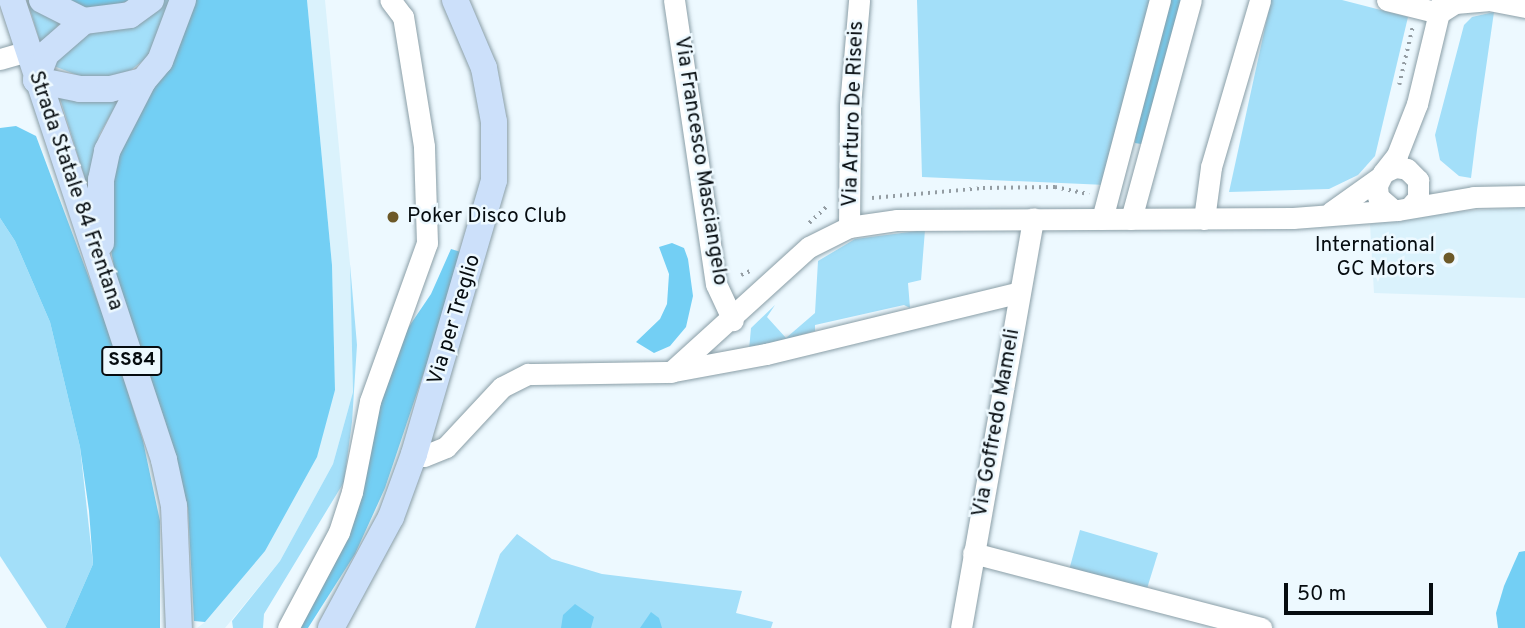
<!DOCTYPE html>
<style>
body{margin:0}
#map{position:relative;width:1525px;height:628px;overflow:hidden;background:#edf9ff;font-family:Overpass,sans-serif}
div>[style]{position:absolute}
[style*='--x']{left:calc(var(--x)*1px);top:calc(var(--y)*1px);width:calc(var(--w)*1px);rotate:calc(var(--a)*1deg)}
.built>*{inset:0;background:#daf2fc}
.green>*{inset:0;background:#a3dff9}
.forest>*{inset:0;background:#73cff4}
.path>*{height:3.5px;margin-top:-1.75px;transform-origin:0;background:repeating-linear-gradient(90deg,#949da3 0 2px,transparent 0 7px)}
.roads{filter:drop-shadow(0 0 2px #8a9ea7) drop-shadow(0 0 2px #8a9ea7)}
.minor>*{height:21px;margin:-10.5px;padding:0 10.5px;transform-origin:10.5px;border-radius:10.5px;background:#fff}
.major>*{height:26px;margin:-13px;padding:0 13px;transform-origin:13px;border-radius:13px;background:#cce0fa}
.dots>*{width:19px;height:19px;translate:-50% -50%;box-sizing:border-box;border:4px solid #edf9ff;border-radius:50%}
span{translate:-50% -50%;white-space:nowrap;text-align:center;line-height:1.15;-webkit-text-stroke:5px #edf9ff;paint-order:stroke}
.shield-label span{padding:2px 5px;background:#edf9ff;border:2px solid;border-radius:5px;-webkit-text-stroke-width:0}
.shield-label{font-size:19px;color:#060c10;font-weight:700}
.street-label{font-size:21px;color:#060c10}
.poi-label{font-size:21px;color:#060c10}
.left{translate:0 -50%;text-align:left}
.right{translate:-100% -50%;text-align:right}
.scale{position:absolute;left:1284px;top:583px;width:149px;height:32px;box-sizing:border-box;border:4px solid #060c10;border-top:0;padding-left:9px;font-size:21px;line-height:24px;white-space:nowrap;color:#060c10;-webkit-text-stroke:5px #edf9ff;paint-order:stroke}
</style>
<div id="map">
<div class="built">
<div style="clip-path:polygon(307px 0,325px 0,350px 264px,353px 392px,333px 464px,280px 561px,225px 628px,197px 628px,205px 622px,335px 390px,332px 265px)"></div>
<div style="clip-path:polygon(1525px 207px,1525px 298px,1374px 293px,1370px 224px,1437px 213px)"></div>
</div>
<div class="green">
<div style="clip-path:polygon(27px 0,60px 23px,41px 45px)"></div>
<div style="clip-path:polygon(158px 0,174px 0,149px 56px,131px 70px,108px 78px,85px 78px,46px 63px,62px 42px)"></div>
<div style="clip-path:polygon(917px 0,1156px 0,1106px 185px,922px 177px)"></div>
<div style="clip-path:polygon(1271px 0,1342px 0,1408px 17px,1375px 156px,1358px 175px,1329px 189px,1229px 192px)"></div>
<div style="clip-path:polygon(1494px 12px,1477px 130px,1471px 178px,1459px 176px,1440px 160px,1435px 135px,1464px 25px,1472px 17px)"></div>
<div style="clip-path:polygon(58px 92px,119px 100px,99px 135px,89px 191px)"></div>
<div style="clip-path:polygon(0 218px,15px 241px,50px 322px,80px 447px,93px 564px,65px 628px,47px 628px,0 556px)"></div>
<div style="clip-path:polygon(925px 230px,921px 280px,908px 283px,910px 308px,904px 305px,815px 325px,815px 331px,749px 350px,751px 328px,775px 305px,767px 317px,786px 338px,815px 313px,818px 261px,855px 239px)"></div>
<div style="clip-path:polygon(350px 264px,357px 345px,352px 422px,344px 482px,264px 614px,263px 628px,233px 628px,232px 621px,280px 561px,333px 464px,353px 392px)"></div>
<div style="clip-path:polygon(1080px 530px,1158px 553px,1145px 595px,1068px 574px)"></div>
<div style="clip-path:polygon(517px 534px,552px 559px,602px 574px,742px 591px,736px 613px,773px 622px,771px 628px,475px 628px,500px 554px)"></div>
</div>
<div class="forest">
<div style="clip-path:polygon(60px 0,130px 0,110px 8px,75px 9px)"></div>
<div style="clip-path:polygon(186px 0,307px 0,332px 265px,335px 390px,317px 457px,265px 551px,205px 622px,194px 621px,188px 508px,165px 421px,117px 283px,106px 223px,111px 149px)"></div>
<div style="clip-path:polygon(1167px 0,1190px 0,1147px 145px,1135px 143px,1136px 125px)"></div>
<div style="clip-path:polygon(16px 126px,36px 136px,39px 144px,111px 337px,143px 441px,160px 521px,160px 628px,65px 628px,93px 564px,89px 511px,80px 447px,50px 322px,15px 241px,0 218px,0 128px)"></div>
<div style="clip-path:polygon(672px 243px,684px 248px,688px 259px,693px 296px,686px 327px,670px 346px,654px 353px,636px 342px,660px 319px,667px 304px,669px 274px,659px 247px)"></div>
<div style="clip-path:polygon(451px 249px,464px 253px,385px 488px,355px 554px,308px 628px,293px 628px,358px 504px,383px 392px,406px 331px,431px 294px)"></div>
<div style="clip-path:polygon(1525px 551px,1525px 628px,1498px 628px,1496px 613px,1504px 586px,1519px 552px)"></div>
<div style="clip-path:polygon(575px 604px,594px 617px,591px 628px,561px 628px,563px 615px)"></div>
<div style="clip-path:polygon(651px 612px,659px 618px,662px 628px,640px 628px)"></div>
</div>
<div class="path">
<div style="--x:1399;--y:85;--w:62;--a:-76.9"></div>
<div style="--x:872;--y:198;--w:111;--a:-5.1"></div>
<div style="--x:983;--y:188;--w:72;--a:-0.8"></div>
<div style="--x:1055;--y:187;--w:35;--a:12"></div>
<div style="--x:809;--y:223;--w:25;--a:-43"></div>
<div style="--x:741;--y:275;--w:12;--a:-24"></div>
</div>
<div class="roads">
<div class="minor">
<div style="--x:674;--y:0;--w:287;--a:81.6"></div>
<div style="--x:716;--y:284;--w:40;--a:65"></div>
<div style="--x:1387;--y:0;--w:54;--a:14"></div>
<div style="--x:1439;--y:13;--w:19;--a:-32"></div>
<div style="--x:1455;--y:3;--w:32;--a:-5"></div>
<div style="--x:1489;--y:0;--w:37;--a:11"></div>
<div style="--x:0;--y:59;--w:29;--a:-16"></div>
<div style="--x:1383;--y:173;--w:23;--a:-52"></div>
<div style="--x:1397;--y:155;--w:55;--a:-68.6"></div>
<div style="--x:1417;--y:104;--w:107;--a:-76.5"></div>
<div style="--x:1392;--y:209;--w:18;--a:-139"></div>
<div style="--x:1378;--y:197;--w:12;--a:-95"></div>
<div style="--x:1377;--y:185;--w:13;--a:-63"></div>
<div style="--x:1383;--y:173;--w:13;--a:-27"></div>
<div style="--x:1395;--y:167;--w:12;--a:9"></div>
<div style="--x:1407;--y:169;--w:16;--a:45"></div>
<div style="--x:1418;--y:180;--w:18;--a:90"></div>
<div style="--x:1418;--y:198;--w:12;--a:132"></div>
<div style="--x:1331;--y:212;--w:59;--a:-35.3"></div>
<div style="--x:1102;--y:219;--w:227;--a:-75.2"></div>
<div style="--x:1131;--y:219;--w:227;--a:-74.7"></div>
<div style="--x:1204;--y:219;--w:52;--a:-82.3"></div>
<div style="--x:1211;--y:167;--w:174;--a:-73.6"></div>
<div style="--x:849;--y:227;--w:121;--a:-89.5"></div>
<div style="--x:850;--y:106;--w:106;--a:-85.1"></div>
<div style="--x:674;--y:371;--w:94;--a:-10.5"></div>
<div style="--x:766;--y:354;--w:261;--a:-13.7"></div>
<div style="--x:414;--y:454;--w:10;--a:11"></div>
<div style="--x:424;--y:456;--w:24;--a:-22"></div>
<div style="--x:446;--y:447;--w:82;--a:-47"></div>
<div style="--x:502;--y:387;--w:29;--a:-27"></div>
<div style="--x:528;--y:374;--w:143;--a:-0.8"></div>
<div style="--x:671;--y:372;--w:186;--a:-42.2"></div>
<div style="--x:809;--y:247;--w:45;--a:-26.6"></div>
<div style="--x:849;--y:227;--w:49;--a:-8.3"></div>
<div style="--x:897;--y:220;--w:396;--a:-0.3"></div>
<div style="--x:1293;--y:218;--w:105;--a:-4.4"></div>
<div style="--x:1398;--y:210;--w:77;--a:-9.7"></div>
<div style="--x:1474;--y:197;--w:51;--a:-1.1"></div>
<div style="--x:973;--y:553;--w:298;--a:14.6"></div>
<div style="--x:288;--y:628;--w:109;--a:-62"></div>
<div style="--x:339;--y:532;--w:42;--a:-72"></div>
<div style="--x:352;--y:492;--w:93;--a:-78.8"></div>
<div style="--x:370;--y:401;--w:168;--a:-70.2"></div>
<div style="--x:427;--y:243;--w:97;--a:-91.8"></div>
<div style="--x:424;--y:146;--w:131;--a:-99.2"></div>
<div style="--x:403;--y:17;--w:21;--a:-127"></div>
<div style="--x:961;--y:628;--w:416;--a:-80"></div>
</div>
<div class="major">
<div style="--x:12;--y:0;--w:484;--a:71.7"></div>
<div style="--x:164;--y:460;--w:47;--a:77.7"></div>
<div style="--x:174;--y:506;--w:122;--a:87.7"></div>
<div style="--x:42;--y:0;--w:47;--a:26.6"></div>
<div style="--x:84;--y:21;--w:46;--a:-7.4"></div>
<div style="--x:130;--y:15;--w:26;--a:-36"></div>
<div style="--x:36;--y:80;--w:45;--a:11.6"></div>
<div style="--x:80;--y:89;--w:30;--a:0"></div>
<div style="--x:110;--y:89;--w:34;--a:-14"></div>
<div style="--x:36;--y:80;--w:28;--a:-69"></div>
<div style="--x:46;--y:54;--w:50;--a:-41"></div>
<div style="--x:101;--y:243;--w:63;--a:-90"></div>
<div style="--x:101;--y:180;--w:30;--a:-78"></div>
<div style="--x:107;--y:151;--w:79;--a:-62.8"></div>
<div style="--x:143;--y:81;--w:26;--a:-50"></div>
<div style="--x:160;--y:61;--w:65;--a:-69.3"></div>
<div style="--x:331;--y:628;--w:126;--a:-61.6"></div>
<div style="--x:391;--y:517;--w:67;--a:-69.9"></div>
<div style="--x:414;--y:454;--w:285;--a:-73.7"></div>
<div style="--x:494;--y:180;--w:58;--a:-90"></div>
<div style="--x:494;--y:122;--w:55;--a:-100.5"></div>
<div style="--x:484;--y:68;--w:74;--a:-113.1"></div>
</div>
</div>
<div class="dots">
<div style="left:393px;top:217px;background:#6d5928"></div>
<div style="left:1449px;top:258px;background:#6d5928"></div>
</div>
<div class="shield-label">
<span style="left:132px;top:361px">SS84</span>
</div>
<div class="street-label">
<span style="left:854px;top:114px;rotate:-88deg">Via Arturo De Riseis</span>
<span style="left:700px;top:161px;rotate:81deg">Via Francesco Masciangelo</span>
<span style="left:75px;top:191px;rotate:71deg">Strada Statale 84 Frentana</span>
<span style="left:455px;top:320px;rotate:-73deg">Via per Treglio</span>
<span style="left:997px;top:423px;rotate:-80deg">Via Goffredo Mameli</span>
</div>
<div class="poi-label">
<span class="left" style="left:407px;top:217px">Poker Disco Club</span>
<span class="right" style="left:1435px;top:258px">International<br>GC Motors</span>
</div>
<div class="scale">50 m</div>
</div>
